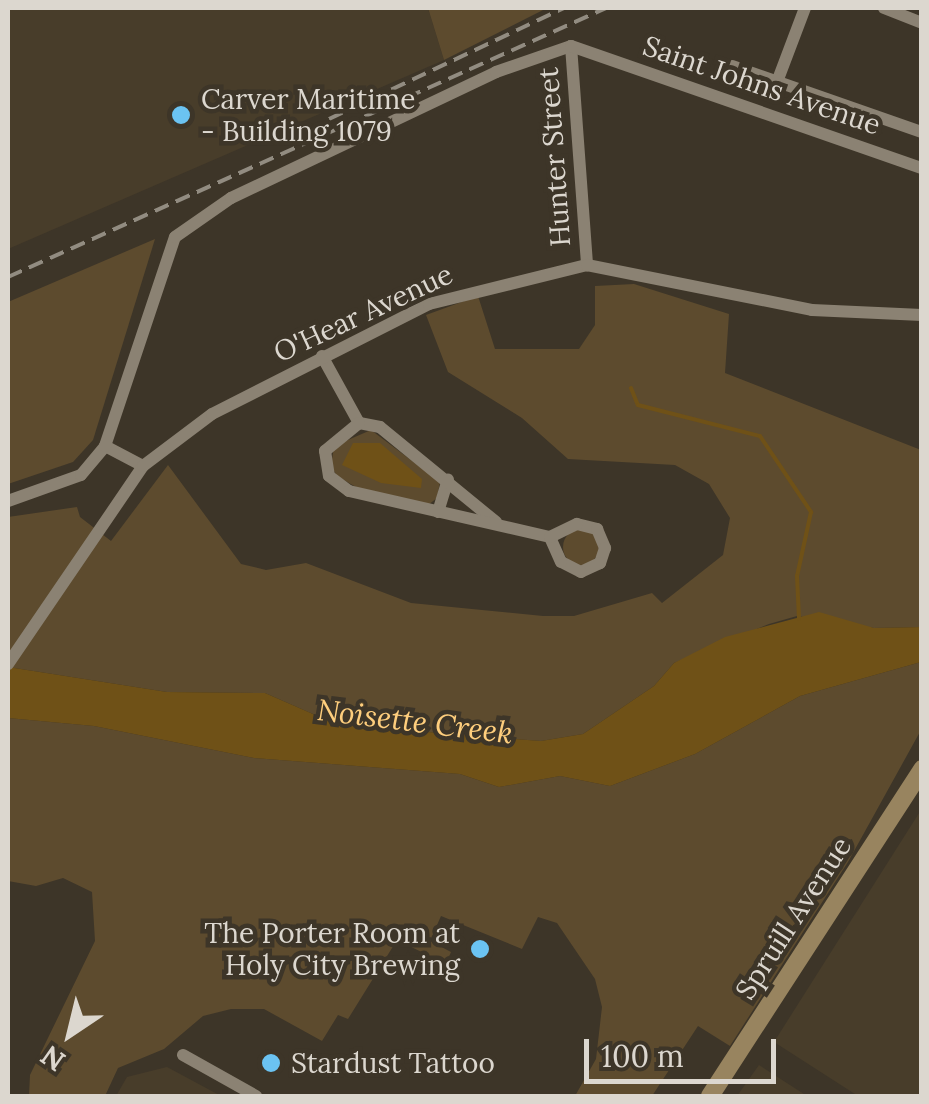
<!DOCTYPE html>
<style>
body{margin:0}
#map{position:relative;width:929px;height:1104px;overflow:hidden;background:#3d3528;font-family:Lora,serif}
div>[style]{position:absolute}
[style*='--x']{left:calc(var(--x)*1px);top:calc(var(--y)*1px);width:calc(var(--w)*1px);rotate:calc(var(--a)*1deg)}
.built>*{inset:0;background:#483d2a}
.green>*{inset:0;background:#5d4b2e}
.round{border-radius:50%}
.water>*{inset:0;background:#6f5117}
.stream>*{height:4px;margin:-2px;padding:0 2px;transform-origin:2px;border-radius:2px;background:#6f5117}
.street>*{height:12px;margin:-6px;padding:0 6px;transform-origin:6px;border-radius:6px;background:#8b8273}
.secondary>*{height:18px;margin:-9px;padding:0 9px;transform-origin:9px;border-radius:9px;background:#98845f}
.rail>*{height:4px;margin-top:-2px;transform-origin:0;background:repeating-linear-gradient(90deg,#928c81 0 15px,transparent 0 23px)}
.dots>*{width:28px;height:28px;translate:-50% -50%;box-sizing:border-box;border:5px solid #3d3528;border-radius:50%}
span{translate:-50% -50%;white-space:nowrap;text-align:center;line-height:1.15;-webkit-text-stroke:9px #3d3528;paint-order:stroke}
.street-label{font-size:28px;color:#dcd7cf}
.poi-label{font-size:28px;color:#dcd7cf}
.left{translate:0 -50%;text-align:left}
.right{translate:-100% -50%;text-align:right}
.water-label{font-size:30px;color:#fece7d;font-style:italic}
.frame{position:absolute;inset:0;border:10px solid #dcd7cf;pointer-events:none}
.north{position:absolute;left:20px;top:984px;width:100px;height:100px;-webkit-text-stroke:8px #3d3528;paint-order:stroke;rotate:215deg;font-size:28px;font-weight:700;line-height:40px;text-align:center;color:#dcd7cf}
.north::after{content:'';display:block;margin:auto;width:35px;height:45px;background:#dcd7cf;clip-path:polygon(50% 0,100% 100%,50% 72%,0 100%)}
.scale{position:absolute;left:584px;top:1039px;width:192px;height:45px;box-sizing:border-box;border:5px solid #dcd7cf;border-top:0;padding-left:12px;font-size:30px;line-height:35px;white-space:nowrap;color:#dcd7cf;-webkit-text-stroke:8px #3d3528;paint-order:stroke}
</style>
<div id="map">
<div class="built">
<div style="clip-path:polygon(8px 8px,428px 8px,444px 60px,8px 249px)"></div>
<div style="clip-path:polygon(921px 810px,921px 1096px,858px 1096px,774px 1042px)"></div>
<div style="clip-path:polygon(759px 1065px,807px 1096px,737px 1096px)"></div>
<div style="clip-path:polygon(167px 1067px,221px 1096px,116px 1096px,127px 1077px)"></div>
</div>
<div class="green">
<div style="clip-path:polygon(428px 8px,547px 8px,444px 60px)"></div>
<div style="clip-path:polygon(155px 239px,93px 440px,73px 462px,8px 484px,8px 302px)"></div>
<div style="clip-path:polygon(634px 284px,729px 314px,725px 373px,921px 450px,921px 627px,874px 628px,797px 616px,769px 624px,674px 663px,654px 686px,583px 734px,541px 741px,338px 725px,265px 693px,167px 692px,8px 667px,8px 517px,77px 507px,80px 517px,111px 541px,168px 465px,241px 564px,266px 570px,306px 563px,411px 603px,543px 616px,574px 616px,652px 593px,662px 603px,723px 555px,730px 518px,709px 484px,675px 465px,568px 459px,522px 418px,448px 372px,426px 315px,478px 296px,495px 349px,579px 349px,595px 325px,595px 286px)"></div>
<div style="clip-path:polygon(371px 430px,440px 482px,437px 498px,428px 505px,361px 490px,337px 476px,331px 466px,334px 446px)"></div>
<div class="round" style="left:563px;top:529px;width:36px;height:36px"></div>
<div style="clip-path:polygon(921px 662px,921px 730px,848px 862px,730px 1046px,698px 1026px,652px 1096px,575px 1096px,596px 1059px,602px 1007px,595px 979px,557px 923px,538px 917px,522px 949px,441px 916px,430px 941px,451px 952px,446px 964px,397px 940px,348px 1019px,338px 1015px,322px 1041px,264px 1009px,231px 1009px,203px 1016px,164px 1049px,118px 1068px,105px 1096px,29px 1096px,30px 1075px,95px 941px,92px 892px,63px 878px,36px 886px,8px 881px,8px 718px,94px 726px,254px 758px,460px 774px,499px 787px,560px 776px,610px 786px,695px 754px,800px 696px)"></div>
</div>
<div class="water">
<div style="clip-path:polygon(353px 443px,380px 443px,422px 479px,421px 488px,381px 483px,342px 465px)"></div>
<div style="clip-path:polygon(819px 612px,874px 628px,922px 627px,921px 662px,800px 696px,695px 754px,610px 786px,560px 776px,499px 787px,460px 774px,254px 758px,94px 726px,8px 718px,8px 667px,167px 692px,265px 693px,338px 725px,541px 741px,583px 734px,654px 686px,674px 663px,725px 637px)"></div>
</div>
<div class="stream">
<div style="--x:631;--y:388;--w:18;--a:68"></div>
<div style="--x:638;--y:405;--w:126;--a:14.3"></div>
<div style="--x:760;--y:436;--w:92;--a:56.1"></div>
<div style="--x:811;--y:512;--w:66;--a:102.3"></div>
<div style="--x:797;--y:576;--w:43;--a:87.3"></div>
</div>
<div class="street">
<div style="--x:884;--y:8;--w:41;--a:21.5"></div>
<div style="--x:571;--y:46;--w:220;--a:85.8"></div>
<div style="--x:732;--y:66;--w:201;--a:19.2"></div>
<div style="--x:777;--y:82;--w:79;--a:-69.3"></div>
<div style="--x:322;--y:356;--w:77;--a:61.1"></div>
<div style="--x:105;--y:446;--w:43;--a:27.8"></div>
<div style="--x:8;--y:501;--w:77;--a:-19.6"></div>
<div style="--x:81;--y:475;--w:38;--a:-50"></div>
<div style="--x:105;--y:446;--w:220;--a:-71.5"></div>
<div style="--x:175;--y:237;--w:68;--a:-34.9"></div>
<div style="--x:231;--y:198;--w:293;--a:-25.4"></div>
<div style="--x:496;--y:72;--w:79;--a:-19.1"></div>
<div style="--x:571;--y:46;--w:372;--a:19.2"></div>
<div style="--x:438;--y:512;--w:34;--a:-73"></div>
<div style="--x:496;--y:522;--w:150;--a:-140.7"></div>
<div style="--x:380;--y:427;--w:21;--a:-169"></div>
<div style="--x:359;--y:423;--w:44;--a:140.5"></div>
<div style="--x:325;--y:451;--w:25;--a:81"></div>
<div style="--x:329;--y:476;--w:25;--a:37"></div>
<div style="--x:349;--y:491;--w:206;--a:12.9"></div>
<div style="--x:577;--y:524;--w:21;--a:14"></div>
<div style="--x:597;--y:529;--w:21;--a:67"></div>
<div style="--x:605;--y:548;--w:16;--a:108"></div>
<div style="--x:600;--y:563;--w:21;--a:155"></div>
<div style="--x:581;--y:572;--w:22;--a:-153"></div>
<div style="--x:561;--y:562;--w:27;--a:-114"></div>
<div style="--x:550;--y:537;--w:30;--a:-26"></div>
<div style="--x:8;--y:664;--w:240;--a:-55.7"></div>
<div style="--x:143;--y:466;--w:86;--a:-37"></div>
<div style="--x:212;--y:414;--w:243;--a:-26.9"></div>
<div style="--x:429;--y:304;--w:163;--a:-13.9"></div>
<div style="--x:587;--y:265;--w:229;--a:11.3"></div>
<div style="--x:812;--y:310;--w:110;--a:2.6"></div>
<div style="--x:183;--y:1055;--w:84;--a:29.3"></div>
</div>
<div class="secondary">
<div style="--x:710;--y:1096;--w:390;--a:-57"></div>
</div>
<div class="rail">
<div style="--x:329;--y:119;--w:260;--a:-25.3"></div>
<div style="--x:8;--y:277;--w:656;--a:-24.22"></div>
</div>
<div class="dots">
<div style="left:181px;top:115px;background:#6bc3f2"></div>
<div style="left:480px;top:949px;background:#6bc3f2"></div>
<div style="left:271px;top:1063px;background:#6bc3f2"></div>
</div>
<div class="street-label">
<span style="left:762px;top:85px;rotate:19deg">Saint Johns Avenue</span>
<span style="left:554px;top:157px;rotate:-94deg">Hunter Street</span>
<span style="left:363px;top:313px;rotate:-25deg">O'Hear Avenue</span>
<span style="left:793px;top:918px;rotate:-57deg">Spruill Avenue</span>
</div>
<div class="poi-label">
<span class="left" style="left:201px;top:115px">Carver Maritime<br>- Building 1079</span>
<span class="right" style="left:460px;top:949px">The Porter Room at<br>Holy City Brewing</span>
<span class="left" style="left:291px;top:1063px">Stardust Tattoo</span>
</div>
<div class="water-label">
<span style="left:415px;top:721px;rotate:7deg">Noisette Creek</span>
</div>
<div class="frame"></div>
<div class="north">N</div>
<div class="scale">100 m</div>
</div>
